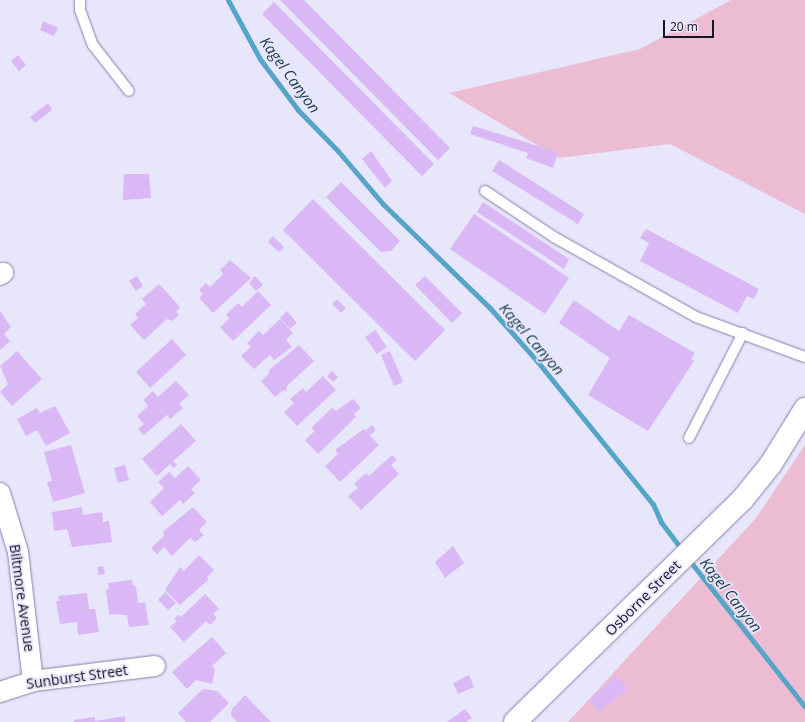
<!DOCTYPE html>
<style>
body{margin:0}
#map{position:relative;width:805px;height:722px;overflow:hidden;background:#e8e6fb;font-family:"Open Sans",sans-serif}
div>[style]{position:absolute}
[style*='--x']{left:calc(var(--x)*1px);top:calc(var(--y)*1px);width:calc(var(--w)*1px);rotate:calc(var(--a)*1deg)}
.green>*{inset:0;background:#ecbdd2}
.stream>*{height:5px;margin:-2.5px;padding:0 2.5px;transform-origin:2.5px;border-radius:2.5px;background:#56a5c9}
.building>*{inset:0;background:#dab7f5}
.roads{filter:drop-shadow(0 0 1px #857fae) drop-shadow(0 0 1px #857fae)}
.service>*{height:10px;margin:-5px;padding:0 5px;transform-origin:5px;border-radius:5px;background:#fff}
.minor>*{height:20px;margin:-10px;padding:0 10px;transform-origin:10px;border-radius:10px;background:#fff}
.secondary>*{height:22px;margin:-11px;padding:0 11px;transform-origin:11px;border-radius:11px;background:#fff}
span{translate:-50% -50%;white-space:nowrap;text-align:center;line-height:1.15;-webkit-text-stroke:3.5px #e8e6fb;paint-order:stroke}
.street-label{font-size:14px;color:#161325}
.water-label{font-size:15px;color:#163a4a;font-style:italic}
.scale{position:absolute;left:663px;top:20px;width:51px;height:18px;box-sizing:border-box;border:2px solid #161325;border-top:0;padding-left:5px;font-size:12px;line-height:14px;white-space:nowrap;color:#161325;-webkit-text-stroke:3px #e8e6fb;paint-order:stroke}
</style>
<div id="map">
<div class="green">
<div style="clip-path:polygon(731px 0,805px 0,805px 214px,670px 144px,559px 158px,449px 93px,640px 49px)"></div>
<div style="clip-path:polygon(805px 445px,805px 722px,568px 722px,756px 518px)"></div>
</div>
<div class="stream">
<div style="--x:228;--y:0;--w:67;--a:61.5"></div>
<div style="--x:260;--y:59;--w:64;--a:53.3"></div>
<div style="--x:298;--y:110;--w:57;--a:45.7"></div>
<div style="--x:338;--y:151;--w:70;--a:49.7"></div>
<div style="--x:383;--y:204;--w:149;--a:44.2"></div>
<div style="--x:490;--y:308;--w:71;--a:48.4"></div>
<div style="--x:537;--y:361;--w:184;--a:51"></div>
<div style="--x:653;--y:504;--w:20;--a:66"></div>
<div style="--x:661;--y:522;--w:35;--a:53"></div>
<div style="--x:689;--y:560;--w:187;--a:51.7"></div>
</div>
<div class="building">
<div style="clip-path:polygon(280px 0,304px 0,450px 148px,438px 160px)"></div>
<div style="clip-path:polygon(274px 2px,434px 164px,422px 176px,262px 14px)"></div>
<div style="clip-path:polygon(43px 21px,58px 28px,54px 36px,40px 30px)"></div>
<div style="clip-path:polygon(18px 55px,26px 65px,19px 71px,11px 61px)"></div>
<div style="clip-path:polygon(48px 103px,52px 110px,35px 123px,30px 117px)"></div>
<div style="clip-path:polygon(473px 126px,558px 152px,553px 168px,526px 158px,528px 153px,470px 134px)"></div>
<div style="clip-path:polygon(371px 151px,392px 181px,385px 188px,362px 159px)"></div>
<div style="clip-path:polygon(499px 160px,584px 214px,578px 224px,492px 171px)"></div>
<div style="clip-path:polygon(124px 174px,149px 174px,151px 198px,123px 200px)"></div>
<div style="clip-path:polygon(341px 182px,400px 241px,391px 251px,381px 252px,326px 197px)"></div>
<div style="clip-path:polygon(313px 199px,445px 330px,415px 361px,283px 230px)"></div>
<div style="clip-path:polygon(483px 202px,569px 259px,564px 269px,477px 212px)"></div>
<div style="clip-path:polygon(474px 214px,569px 278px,545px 314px,450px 249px)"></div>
<div style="clip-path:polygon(646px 229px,759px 289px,754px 299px,747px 296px,738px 313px,640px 261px,649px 243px,640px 238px)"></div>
<div style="clip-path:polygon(273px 236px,284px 247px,279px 252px,268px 242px)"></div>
<div style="clip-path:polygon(230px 260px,251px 278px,213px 313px,199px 298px,203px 294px,199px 290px,206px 283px,210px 287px,223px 274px,220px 270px)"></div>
<div style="clip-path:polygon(137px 276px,143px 286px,136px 291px,129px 281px)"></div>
<div style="clip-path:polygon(255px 276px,263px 285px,256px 291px,249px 283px)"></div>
<div style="clip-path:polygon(425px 276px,462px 313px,452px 323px,415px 285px)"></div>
<div style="clip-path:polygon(159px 284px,180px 307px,176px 312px,179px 315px,172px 321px,167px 319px,144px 340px,130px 325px,138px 318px,135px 314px,146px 304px,142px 299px)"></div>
<div style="clip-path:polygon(258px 291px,271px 305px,233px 341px,220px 327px,229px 319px,226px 315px,238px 303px,242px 307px)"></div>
<div style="clip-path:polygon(337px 299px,346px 308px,341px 313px,332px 304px)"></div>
<div style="clip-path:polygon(574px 300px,619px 331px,629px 315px,695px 353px,691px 359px,694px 361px,648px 431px,588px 395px,610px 358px,559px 323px)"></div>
<div style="clip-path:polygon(0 311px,11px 327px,4px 334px,10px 341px,0 350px)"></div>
<div style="clip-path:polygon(287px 311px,297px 323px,290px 329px,280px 318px)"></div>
<div style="clip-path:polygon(280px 319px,293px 333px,286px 340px,292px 347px,274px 360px,270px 355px,254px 369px,241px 356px,251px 347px,247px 343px,259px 331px,263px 335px)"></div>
<div style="clip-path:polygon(375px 330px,387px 347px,377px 354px,365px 337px)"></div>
<div style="clip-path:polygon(172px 339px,186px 355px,150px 388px,136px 372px)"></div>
<div style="clip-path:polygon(299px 345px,314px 361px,287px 386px,286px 392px,284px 390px,275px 397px,261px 381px,270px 373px,268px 371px)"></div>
<div style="clip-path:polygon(17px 351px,42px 379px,12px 406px,0 392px,8px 384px,0 366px)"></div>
<div style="clip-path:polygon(390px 351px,403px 382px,394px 386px,381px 355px)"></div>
<div style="clip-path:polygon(332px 371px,338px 377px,333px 382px,327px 376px)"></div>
<div style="clip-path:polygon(323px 376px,336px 390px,297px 426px,284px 412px,294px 403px,290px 399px,303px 388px,306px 392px)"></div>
<div style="clip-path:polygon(176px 381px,189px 395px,179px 404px,183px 408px,170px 419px,167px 415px,144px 435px,138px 429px,144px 424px,137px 416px,148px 406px,143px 400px,153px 391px,158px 397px)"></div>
<div style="clip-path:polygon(353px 399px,361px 408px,354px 414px,356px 417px,318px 454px,305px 440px,315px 431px,311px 428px,332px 408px,336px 411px)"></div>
<div style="clip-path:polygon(55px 406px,70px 433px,46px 446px,37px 430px,26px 436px,17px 419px,37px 408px,40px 413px)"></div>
<div style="clip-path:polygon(181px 424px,196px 441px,173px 461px,177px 465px,173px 468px,170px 464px,157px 476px,142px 459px)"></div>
<div style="clip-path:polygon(372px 425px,376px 430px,370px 435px,366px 430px)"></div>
<div style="clip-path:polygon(364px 429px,379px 445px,340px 482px,325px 466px,338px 454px,335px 450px)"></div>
<div style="clip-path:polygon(71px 445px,85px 493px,53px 502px,47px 482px,52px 481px,44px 452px)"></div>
<div style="clip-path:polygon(392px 455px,397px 460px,391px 465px,399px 474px,361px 510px,348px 496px,358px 488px,354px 484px,366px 473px,369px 476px)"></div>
<div style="clip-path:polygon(125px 465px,129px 480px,118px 483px,114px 468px)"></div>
<div style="clip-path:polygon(188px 466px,201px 480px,191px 489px,195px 493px,183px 504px,180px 500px,162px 516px,150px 502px,164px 488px,158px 482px,169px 472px,175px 478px)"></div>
<div style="clip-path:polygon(82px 507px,83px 515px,102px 512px,103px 522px,109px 521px,112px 542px,72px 547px,67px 529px,54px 531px,52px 512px)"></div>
<div style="clip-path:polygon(193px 507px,207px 522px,199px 530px,204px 535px,195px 542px,190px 538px,172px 556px,164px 547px,157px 554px,151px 548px,164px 536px,163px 532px)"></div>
<div style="clip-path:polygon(453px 546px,464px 563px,445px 578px,435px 562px)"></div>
<div style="clip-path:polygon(199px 555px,214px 570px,207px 577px,209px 579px,180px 605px,165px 590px,180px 567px,184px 571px)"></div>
<div style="clip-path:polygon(103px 566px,105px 574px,99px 575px,97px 567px)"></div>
<div style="clip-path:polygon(132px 580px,133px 586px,136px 586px,138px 603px,145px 602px,149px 625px,129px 627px,127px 615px,109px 614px,106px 590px,109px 589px,108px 583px)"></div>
<div style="clip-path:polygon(165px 592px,176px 603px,168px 610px,158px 600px)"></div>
<div style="clip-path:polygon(87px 593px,89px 609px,95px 609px,99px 632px,78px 635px,77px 622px,60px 624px,56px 601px,59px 601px,58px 596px)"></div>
<div style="clip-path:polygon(205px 594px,219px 609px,213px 614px,217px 618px,210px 625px,206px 621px,184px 642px,170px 627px,177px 621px,174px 619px,178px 615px,181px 617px)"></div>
<div style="clip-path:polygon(212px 637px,226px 653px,212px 666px,215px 669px,212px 684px,196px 680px,187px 689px,172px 672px)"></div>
<div style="clip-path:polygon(469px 675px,474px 687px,458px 694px,453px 683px)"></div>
<div style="clip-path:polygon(617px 676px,628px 689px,599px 712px,589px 700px)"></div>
<div style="clip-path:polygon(203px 689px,217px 691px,229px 703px,210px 722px,186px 722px,178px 713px)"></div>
<div style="clip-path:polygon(245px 695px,271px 722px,237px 722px,231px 716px,232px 709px)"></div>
<div style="clip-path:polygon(465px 709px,472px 718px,466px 722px,447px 722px)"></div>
<div style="clip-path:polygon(125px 716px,125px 722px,74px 722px,74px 720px,95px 717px,95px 721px)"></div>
</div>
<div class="roads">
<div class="service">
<div style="--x:80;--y:0;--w:10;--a:90"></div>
<div style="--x:80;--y:10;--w:37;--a:70"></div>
<div style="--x:93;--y:45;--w:58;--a:52"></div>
<div style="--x:485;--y:191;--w:83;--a:33.7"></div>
<div style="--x:554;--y:237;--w:163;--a:29.4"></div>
<div style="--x:696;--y:317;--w:116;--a:20.2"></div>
<div style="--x:689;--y:438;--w:118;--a:-62.8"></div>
</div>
<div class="minor">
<div style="--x:0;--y:275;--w:4;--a:-34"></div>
<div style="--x:0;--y:493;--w:62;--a:73"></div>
<div style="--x:18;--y:552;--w:130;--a:83.4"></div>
<div style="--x:0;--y:692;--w:35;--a:-18"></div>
<div style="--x:33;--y:681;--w:123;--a:-7"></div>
</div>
<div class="secondary">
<div style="--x:515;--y:722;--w:318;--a:-44.4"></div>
<div style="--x:742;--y:500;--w:46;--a:-51.1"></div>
<div style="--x:771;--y:464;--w:65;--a:-58.3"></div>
</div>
</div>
<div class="street-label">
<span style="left:22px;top:598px;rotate:82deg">Biltmore Avenue</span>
<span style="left:643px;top:598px;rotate:-45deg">Osborne Street</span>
<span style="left:77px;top:677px;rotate:-8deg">Sunburst Street</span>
</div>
<div class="water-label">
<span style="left:290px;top:75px;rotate:54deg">Kagel Canyon</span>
<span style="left:532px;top:339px;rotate:49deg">Kagel Canyon</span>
<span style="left:731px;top:595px;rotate:52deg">Kagel Canyon</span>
</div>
<div class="scale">20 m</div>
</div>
